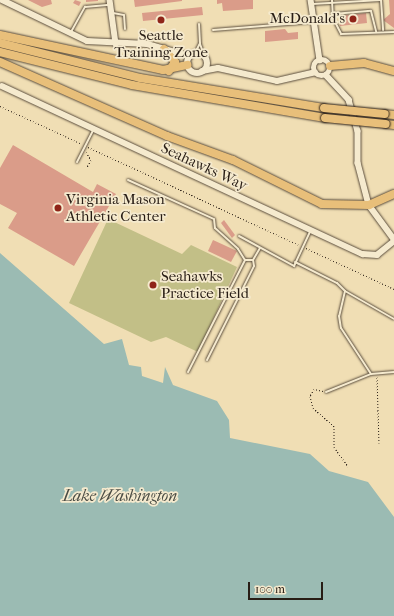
<!DOCTYPE html>
<style>
body{margin:0}
#map{position:relative;width:394px;height:616px;overflow:hidden;background:#f0deb4;font-family:"IM FELL French Canon",serif}
div>[style]{position:absolute}
[style*='--x']{left:calc(var(--x)*1px);top:calc(var(--y)*1px);width:calc(var(--w)*1px);rotate:calc(var(--a)*1deg)}
.green>*{inset:0;background:#c2bf87}
.water>*{inset:0;background:#9bbbb3}
.building>*{inset:0;background:#da9c89}
.path>*{height:1px;margin-top:-0.5px;transform-origin:0;background:repeating-linear-gradient(90deg,#281d15 0 1px,transparent 0 3px)}
.roads{filter:drop-shadow(0 0 1px #5a4d3d) drop-shadow(0 0 1px #5a4d3d)}
.service>*{height:2px;margin:-1px;padding:0 1px;transform-origin:1px;border-radius:1px;background:#f5eace}
.tertiary>*{height:5.5px;margin:-2.75px;padding:0 2.75px;transform-origin:2.75px;border-radius:2.75px;background:#f5eace}
.tertiary>.ring{margin:-2.75px;padding:0;box-sizing:content-box;background:none;border:5.5px solid #f5eace;border-radius:50%}
.secondary>*{height:6px;margin:-3px;padding:0 3px;transform-origin:3px;border-radius:3px;background:#f5eace}
.secondary>.ring{margin:-3px;padding:0;box-sizing:content-box;background:none;border:6px solid #f5eace;border-radius:50%}
.motorway>*{height:8px;margin:-4px;padding:0 4px;transform-origin:4px;border-radius:4px;background:#e8bf7a}
.bridges{filter:drop-shadow(0 0 1px #281d15) drop-shadow(0 0 1px #281d15)}
.motorway-bridge>*{height:8px;margin:-4px;padding:0 4px;transform-origin:4px;border-radius:4px;background:#e8bf7a}
.dots>*{width:11px;height:11px;translate:-50% -50%;box-sizing:border-box;border:2px solid #f5eace;border-radius:50%}
span{translate:-50% -50%;white-space:nowrap;text-align:center;line-height:1.15;-webkit-text-stroke:3.5px #f5eace;paint-order:stroke}
.poi-label{font-size:15px;color:#281d15}
.right{translate:-100% -50%;text-align:right}
.left{translate:0 -50%;text-align:left}
.street-label{font-size:15px;color:#281d15}
.water-label{font-size:16px;color:#4a4c44;font-style:italic}
.scale{position:absolute;left:248px;top:582px;width:75px;height:18px;box-sizing:border-box;border:2px solid #281d15;border-top:0;padding-left:5px;font-size:12px;line-height:14px;white-space:nowrap;color:#281d15;-webkit-text-stroke:3px #f5eace;paint-order:stroke}
</style>
<div id="map">
<div class="green">
<div style="clip-path:polygon(108px 219px,182px 254px,191px 245px,237px 267px,198px 352px,166px 337px,151px 342px,69px 303px)"></div>
</div>
<div class="water">
<div style="clip-path:polygon(0 253px,104px 344px,122px 339px,129px 365px,141px 367px,142px 376px,163px 383px,165px 367px,173px 385px,217px 401px,229px 420px,230px 438px,310px 454px,329px 471px,368px 482px,394px 517px,394px 616px,0 616px)"></div>
</div>
<div class="building">
<div style="clip-path:polygon(28px 0,51px 0,52px 4px,42px 7px)"></div>
<div style="clip-path:polygon(75px 0,81px 2px,79px 6px,73px 3px)"></div>
<div style="clip-path:polygon(86px 0,98px 0,98px 1px,86px 2px)"></div>
<div style="clip-path:polygon(134px 0,182px 0,182px 1px,135px 7px)"></div>
<div style="clip-path:polygon(217px 0,253px 0,253px 9px,223px 11px,222px 3px,217px 4px)"></div>
<div style="clip-path:polygon(389px 0,394px 0,394px 28px,383px 20px,390px 14px)"></div>
<div style="clip-path:polygon(202px 7px,203px 15px,143px 21px,142px 13px)"></div>
<div style="clip-path:polygon(366px 13px,367px 23px,340px 26px,339px 16px)"></div>
<div style="clip-path:polygon(285px 29px,288px 33px,298px 32px,298px 39px,265px 42px,265px 31px)"></div>
<div style="clip-path:polygon(13px 145px,93px 192px,97px 184px,116px 194px,74px 266px,8px 228px,17px 213px,0 204px,0 168px)"></div>
<div style="clip-path:polygon(224px 220px,235px 235px,232px 238px,221px 223px)"></div>
<div style="clip-path:polygon(213px 240px,237px 251px,231px 262px,208px 251px)"></div>
</div>
<div class="path">
<div style="--x:0;--y:106;--w:90;--a:24.9"></div>
<div style="--x:88;--y:147;--w:233;--a:24.9"></div>
<div style="--x:86;--y:152;--w:9;--a:58"></div>
<div style="--x:91;--y:160;--w:8;--a:120"></div>
<div style="--x:306;--y:248;--w:97;--a:25"></div>
<div style="--x:377;--y:377;--w:66;--a:88.3"></div>
<div style="--x:323;--y:391;--w:9;--a:-167"></div>
<div style="--x:314;--y:389;--w:8;--a:120"></div>
<div style="--x:310;--y:396;--w:12;--a:76"></div>
<div style="--x:313;--y:408;--w:28;--a:41"></div>
<div style="--x:334;--y:426;--w:21;--a:90"></div>
<div style="--x:334;--y:447;--w:24;--a:54"></div>
</div>
<div class="roads">
<div class="service">
<div style="--x:332;--y:0;--w:18;--a:87"></div>
<div style="--x:333;--y:18;--w:18;--a:63"></div>
<div style="--x:341;--y:34;--w:53;--a:-2.2"></div>
<div style="--x:312;--y:4;--w:69;--a:-3.3"></div>
<div style="--x:381;--y:0;--w:30;--a:86"></div>
<div style="--x:113;--y:13;--w:11;--a:10"></div>
<div style="--x:124;--y:15;--w:14;--a:86"></div>
<div style="--x:333;--y:14;--w:38;--a:-5"></div>
<div style="--x:371;--y:11;--w:21;--a:76"></div>
<div style="--x:213;--y:30;--w:100;--a:-4.6"></div>
<div style="--x:71;--y:32;--w:29;--a:-61"></div>
<div style="--x:85;--y:7;--w:25;--a:-5"></div>
<div style="--x:200;--y:44;--w:12;--a:70"></div>
<div style="--x:195;--y:53;--w:11;--a:-63"></div>
<div style="--x:200;--y:43;--w:19;--a:-93"></div>
<div style="--x:77;--y:162;--w:35;--a:-63"></div>
<div style="--x:128;--y:180;--w:94;--a:24.4"></div>
<div style="--x:214;--y:219;--w:9;--a:84"></div>
<div style="--x:215;--y:228;--w:31;--a:42"></div>
<div style="--x:238;--y:249;--w:13;--a:58"></div>
<div style="--x:245;--y:260;--w:8;--a:0"></div>
<div style="--x:253;--y:260;--w:14;--a:-60"></div>
<div style="--x:239;--y:236;--w:63;--a:28.6"></div>
<div style="--x:294;--y:266;--w:38;--a:-65"></div>
<div style="--x:295;--y:262;--w:47;--a:26.6"></div>
<div style="--x:337;--y:283;--w:11;--a:45"></div>
<div style="--x:345;--y:291;--w:26;--a:103"></div>
<div style="--x:339;--y:316;--w:12;--a:81"></div>
<div style="--x:341;--y:328;--w:55;--a:56.9"></div>
<div style="--x:345;--y:291;--w:56;--a:29.7"></div>
<div style="--x:207;--y:360;--w:105;--a:-63.4"></div>
<div style="--x:254;--y:266;--w:6;--a:-99"></div>
<div style="--x:188;--y:372;--w:126;--a:-63"></div>
<div style="--x:326;--y:392;--w:48;--a:-21.8"></div>
<div style="--x:371;--y:374;--w:23;--a:-5"></div>
</div>
<div class="tertiary">
<div style="--x:110;--y:0;--w:44;--a:82.2"></div>
<div style="--x:311;--y:0;--w:61;--a:81.5"></div>
<div class="ring" style="left:314px;top:60px;width:10.5px;height:10.5px"></div>
<div style="--x:326;--y:75;--w:34;--a:47"></div>
<div style="--x:349;--y:100;--w:32;--a:74"></div>
<div style="--x:358;--y:131;--w:32;--a:90"></div>
<div style="--x:358;--y:163;--w:43;--a:75.3"></div>
<div style="--x:369;--y:205;--w:42;--a:53.7"></div>
<div style="--x:2;--y:86;--w:398;--a:25"></div>
<div style="--x:363;--y:254;--w:14;--a:4"></div>
<div style="--x:377;--y:255;--w:22;--a:-39"></div>
</div>
<div class="secondary">
<div style="--x:2;--y:0;--w:94;--a:25.8"></div>
<div style="--x:87;--y:41;--w:60;--a:2.9"></div>
<div style="--x:147;--y:44;--w:44;--a:15.9"></div>
<div class="ring" style="left:187px;top:53px;width:14px;height:14px"></div>
<div style="--x:202;--y:71;--w:16;--a:-11"></div>
<div style="--x:218;--y:68;--w:60;--a:12.4"></div>
<div style="--x:277;--y:81;--w:39;--a:-13"></div>
</div>
<div class="motorway">
<div style="--x:0;--y:35;--w:167;--a:12.1"></div>
<div style="--x:163;--y:70;--w:25;--a:-12"></div>
<div style="--x:0;--y:43;--w:144;--a:14"></div>
<div style="--x:140;--y:78;--w:186;--a:9.3"></div>
<div style="--x:164;--y:49;--w:17;--a:50"></div>
<div style="--x:175;--y:62;--w:11;--a:124"></div>
<div style="--x:0;--y:52;--w:136;--a:14"></div>
<div style="--x:132;--y:85;--w:196;--a:9.7"></div>
<div style="--x:0;--y:62;--w:183;--a:23.9"></div>
<div style="--x:167;--y:136;--w:70;--a:20"></div>
<div style="--x:233;--y:160;--w:99;--a:26.3"></div>
<div style="--x:322;--y:204;--w:47;--a:1.2"></div>
<div style="--x:369;--y:205;--w:27;--a:-24"></div>
<div style="--x:330;--y:66;--w:34;--a:-5"></div>
<div style="--x:364;--y:63;--w:31;--a:15"></div>
<div style="--x:385;--y:114;--w:9;--a:6"></div>
<div style="--x:386;--y:124;--w:8;--a:7"></div>
</div>
</div>
<div class="bridges">
<div class="motorway-bridge">
<div style="--x:324;--y:108;--w:61;--a:5.6"></div>
<div style="--x:325;--y:118;--w:61;--a:5.6"></div>
</div>
</div>
<div class="dots">
<div style="left:353px;top:19px;background:#8f2418"></div>
<div style="left:161px;top:20px;background:#8f2418"></div>
<div style="left:58px;top:208px;background:#8f2418"></div>
<div style="left:153px;top:285px;background:#8f2418"></div>
</div>
<div class="poi-label">
<span class="right" style="left:345px;top:19px">McDonald's</span>
<span style="left:161px;top:44px">Seattle<br>Training Zone</span>
<span class="left" style="left:66px;top:208px">Virginia Mason<br>Athletic Center</span>
<span class="left" style="left:161px;top:285px">Seahawks<br>Practice Field</span>
</div>
<div class="street-label">
<span style="left:204px;top:167px;rotate:25deg">Seahawks Way</span>
</div>
<div class="water-label">
<span style="left:120px;top:496px">Lake Washington</span>
</div>
<div class="scale">100 m</div>
</div>
